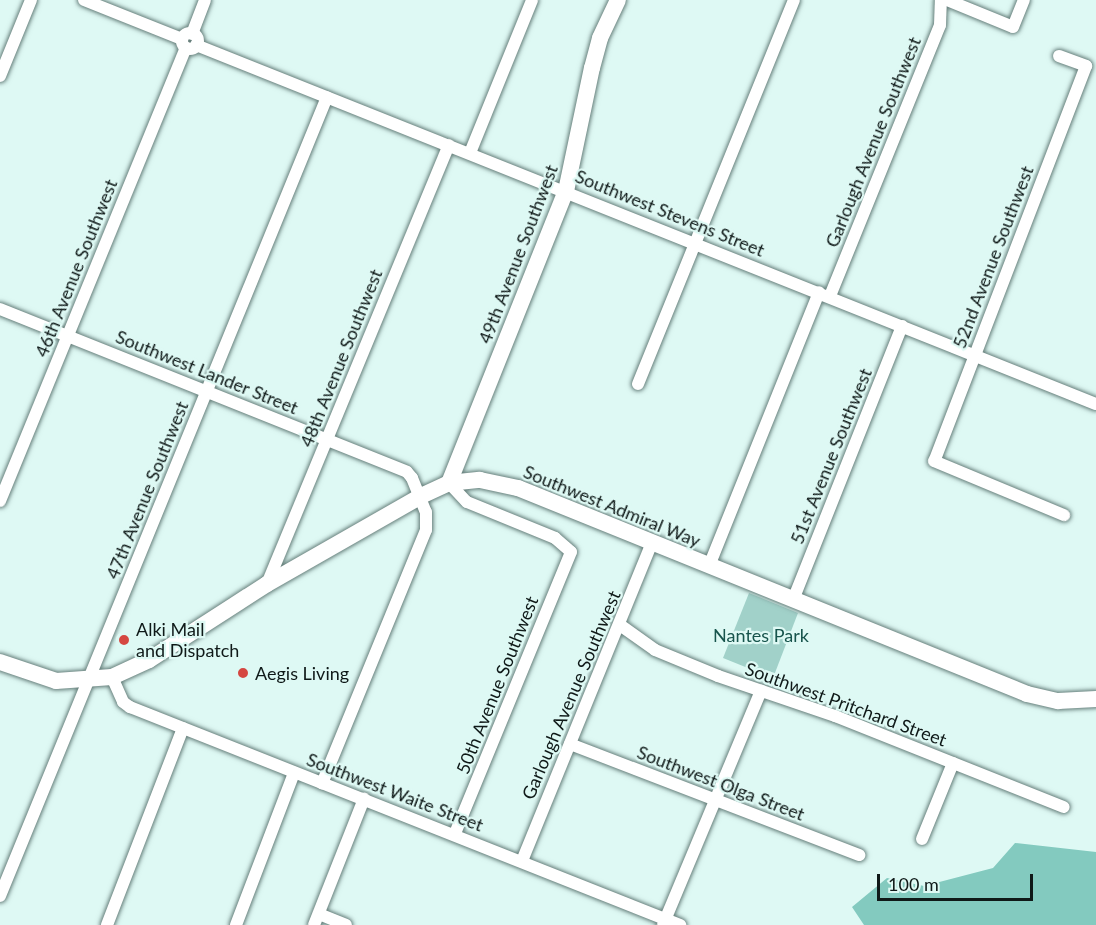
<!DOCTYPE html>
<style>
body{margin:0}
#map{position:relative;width:1096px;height:925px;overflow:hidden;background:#def9f4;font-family:Lato,sans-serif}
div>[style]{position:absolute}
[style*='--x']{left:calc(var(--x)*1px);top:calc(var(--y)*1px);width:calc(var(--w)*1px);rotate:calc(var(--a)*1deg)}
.green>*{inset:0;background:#a1d1c9}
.forest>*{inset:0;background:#83cabf}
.roads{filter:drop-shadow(0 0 2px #667f7b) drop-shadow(0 0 2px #667f7b)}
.street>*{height:12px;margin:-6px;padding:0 6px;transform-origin:6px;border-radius:6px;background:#fff}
.street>.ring{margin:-6px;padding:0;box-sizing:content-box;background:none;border:12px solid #fff;border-radius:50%}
.secondary>*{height:16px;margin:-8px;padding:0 8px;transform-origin:8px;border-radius:8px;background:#fff}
.dots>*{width:16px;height:16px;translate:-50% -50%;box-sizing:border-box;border:3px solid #def9f4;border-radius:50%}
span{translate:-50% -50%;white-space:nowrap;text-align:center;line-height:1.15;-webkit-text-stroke:4.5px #def9f4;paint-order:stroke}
.street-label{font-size:18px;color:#0f1918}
.poi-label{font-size:18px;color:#0f1918}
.left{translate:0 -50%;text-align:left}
.park-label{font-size:18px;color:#17544c}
.scale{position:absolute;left:877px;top:874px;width:156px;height:27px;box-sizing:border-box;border:3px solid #0f1918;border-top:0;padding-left:8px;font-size:18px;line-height:21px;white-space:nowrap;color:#0f1918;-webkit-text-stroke:4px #def9f4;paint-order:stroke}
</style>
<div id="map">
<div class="green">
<div style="clip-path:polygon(749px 593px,798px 613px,773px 678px,723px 658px)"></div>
</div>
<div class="forest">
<div style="clip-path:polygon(1015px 843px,1096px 852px,1096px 925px,864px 925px,852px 907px,887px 878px,924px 886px,993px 868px)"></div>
</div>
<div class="roads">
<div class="street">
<div style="--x:84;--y:0;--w:105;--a:21.7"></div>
<div style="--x:947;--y:0;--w:71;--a:22.2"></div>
<div style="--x:1013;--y:27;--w:29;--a:-68"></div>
<div class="ring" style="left:182px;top:33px;width:4px;height:4px"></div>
<div style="--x:192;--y:34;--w:36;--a:-69"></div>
<div style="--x:196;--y:45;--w:969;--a:21.75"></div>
<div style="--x:1059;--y:56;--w:29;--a:20"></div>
<div style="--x:1086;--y:66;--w:423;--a:111"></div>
<div style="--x:934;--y:461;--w:141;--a:22.6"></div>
<div style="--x:0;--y:76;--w:82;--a:-67.8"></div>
<div style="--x:470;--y:153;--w:165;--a:-67.9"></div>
<div style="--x:830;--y:296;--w:292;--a:-67.9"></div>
<div style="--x:940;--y:25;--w:25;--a:-88"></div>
<div style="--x:0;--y:309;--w:438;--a:21.8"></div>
<div style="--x:407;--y:472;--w:8;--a:50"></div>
<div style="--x:412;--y:478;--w:37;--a:68"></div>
<div style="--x:426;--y:512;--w:18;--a:90"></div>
<div style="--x:426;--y:530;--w:274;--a:112.3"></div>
<div style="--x:638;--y:384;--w:414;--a:-67.9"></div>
<div style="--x:449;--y:483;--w:26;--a:47"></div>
<div style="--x:467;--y:502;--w:95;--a:22.2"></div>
<div style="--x:555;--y:538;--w:21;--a:41"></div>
<div style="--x:571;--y:552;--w:305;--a:112.4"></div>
<div style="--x:0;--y:501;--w:490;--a:-67.7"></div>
<div style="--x:709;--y:566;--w:295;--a:-68.1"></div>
<div style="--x:267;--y:584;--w:475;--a:-67.5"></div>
<div style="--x:793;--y:600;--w:295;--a:-68.3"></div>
<div style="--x:620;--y:625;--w:43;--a:35.5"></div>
<div style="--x:655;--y:650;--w:68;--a:22.4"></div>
<div style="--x:718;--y:676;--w:124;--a:18.9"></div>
<div style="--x:835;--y:716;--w:246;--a:21.7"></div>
<div style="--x:112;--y:677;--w:27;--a:66"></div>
<div style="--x:123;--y:702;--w:9;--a:36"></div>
<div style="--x:130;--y:707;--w:592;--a:21.62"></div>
<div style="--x:570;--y:744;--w:310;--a:21"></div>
<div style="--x:922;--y:839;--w:82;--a:-67.8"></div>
<div style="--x:522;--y:861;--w:344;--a:-67.8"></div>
<div style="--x:0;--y:896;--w:863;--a:-67.74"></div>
<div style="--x:319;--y:914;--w:29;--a:22"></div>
<div style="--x:107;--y:925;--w:211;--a:-68.9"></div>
<div style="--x:236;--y:925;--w:163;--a:-69.1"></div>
<div style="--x:314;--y:925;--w:136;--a:-68.4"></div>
<div style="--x:663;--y:925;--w:254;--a:-67.3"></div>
</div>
<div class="secondary">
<div style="--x:449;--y:483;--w:315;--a:-68.2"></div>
<div style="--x:566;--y:191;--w:126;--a:-78.1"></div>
<div style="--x:592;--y:68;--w:31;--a:-75"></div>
<div style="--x:600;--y:38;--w:42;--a:-64.7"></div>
<div style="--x:0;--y:662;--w:59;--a:18.7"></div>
<div style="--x:56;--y:681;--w:56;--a:-4.1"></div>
<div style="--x:112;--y:677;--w:41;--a:-24.7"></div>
<div style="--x:149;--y:660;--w:140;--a:-32.8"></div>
<div style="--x:267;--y:584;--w:177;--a:-29.7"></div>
<div style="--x:421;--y:496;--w:31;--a:-25"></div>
<div style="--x:449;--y:483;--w:31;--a:-6"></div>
<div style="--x:480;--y:480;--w:39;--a:12"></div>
<div style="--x:518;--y:488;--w:549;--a:22.03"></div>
<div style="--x:1027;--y:694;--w:32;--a:13"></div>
<div style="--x:1058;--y:701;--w:38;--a:-3"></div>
</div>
</div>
<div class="dots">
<div style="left:124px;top:640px;background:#d54741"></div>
<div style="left:243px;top:673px;background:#d54741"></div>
</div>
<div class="street-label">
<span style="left:873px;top:142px;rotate:-68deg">Garlough Avenue Southwest</span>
<span style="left:670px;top:213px;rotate:22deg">Southwest Stevens Street</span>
<span style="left:518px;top:254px;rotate:-69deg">49th Avenue Southwest</span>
<span style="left:993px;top:257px;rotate:-69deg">52nd Avenue Southwest</span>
<span style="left:76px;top:268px;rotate:-68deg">46th Avenue Southwest</span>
<span style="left:341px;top:358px;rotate:-68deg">48th Avenue Southwest</span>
<span style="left:207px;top:372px;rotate:22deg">Southwest Lander Street</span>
<span style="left:831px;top:456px;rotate:-68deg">51st Avenue Southwest</span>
<span style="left:147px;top:490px;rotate:-68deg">47th Avenue Southwest</span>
<span style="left:612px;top:506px;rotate:22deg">Southwest Admiral Way</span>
<span style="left:497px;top:685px;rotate:-68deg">50th Avenue Southwest</span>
<span style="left:571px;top:695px;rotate:-67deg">Garlough Avenue Southwest</span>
<span style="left:846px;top:704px;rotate:20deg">Southwest Pritchard Street</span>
<span style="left:721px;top:783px;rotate:21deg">Southwest Olga Street</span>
<span style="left:395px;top:792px;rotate:21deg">Southwest Waite Street</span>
</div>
<div class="poi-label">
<span class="left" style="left:136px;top:640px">Alki Mail<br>and Dispatch</span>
<span class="left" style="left:255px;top:673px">Aegis Living</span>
</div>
<div class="park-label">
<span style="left:761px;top:635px">Nantes Park</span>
</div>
<div class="scale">100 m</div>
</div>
